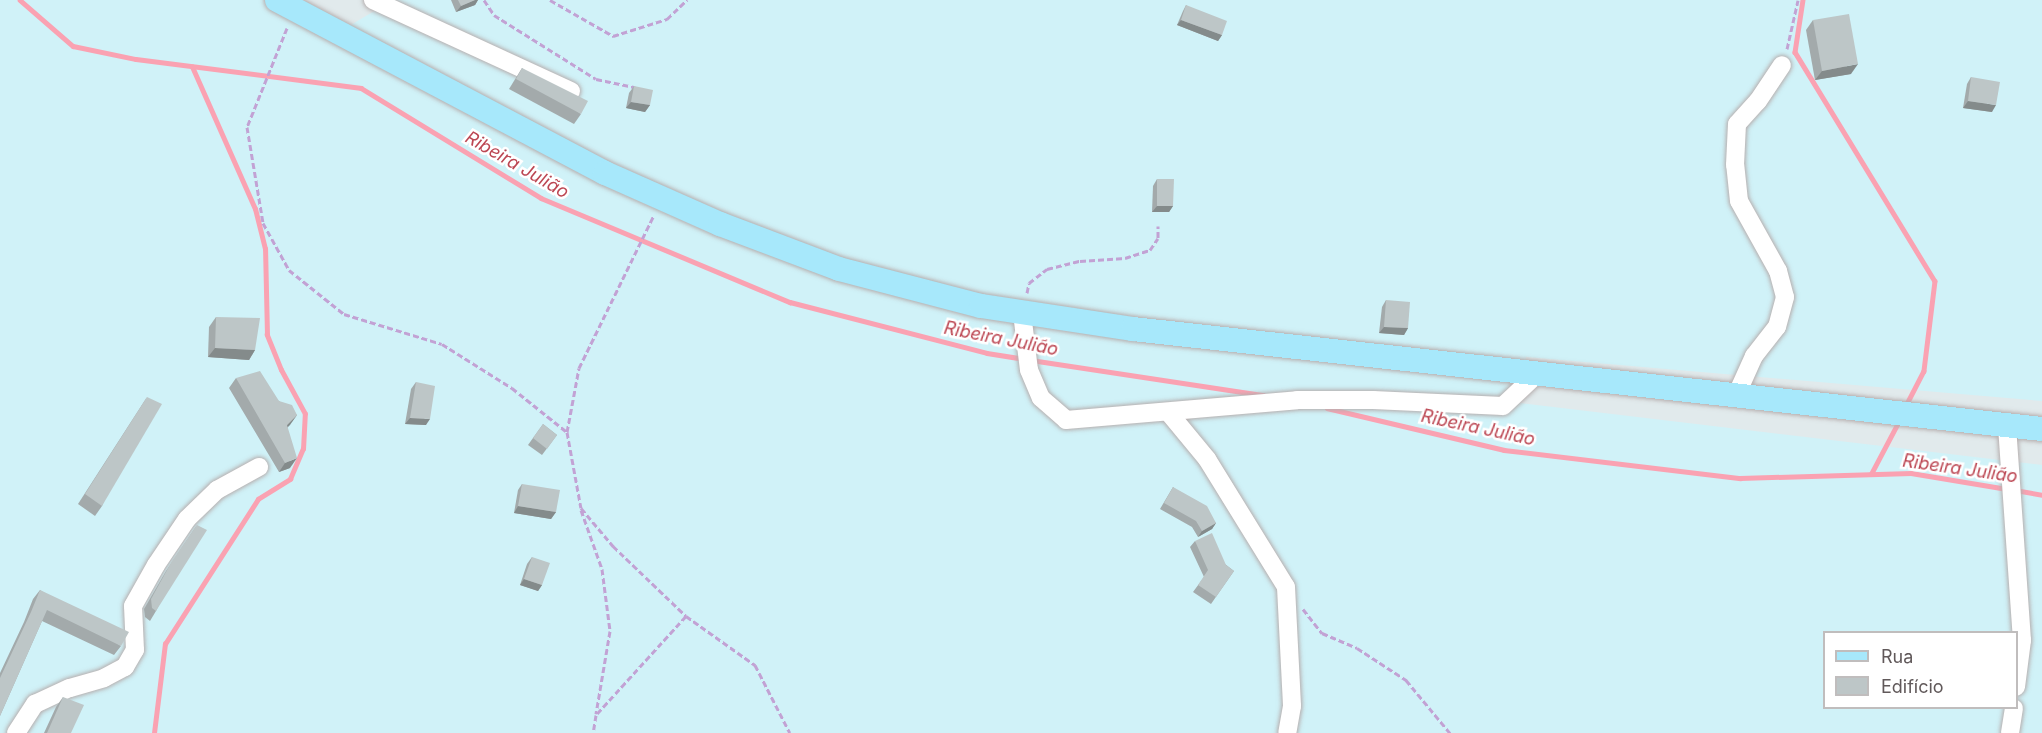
<!DOCTYPE html>
<meta charset="utf-8">
<style>
body{margin:0}
#map{position:relative;width:2042px;height:733px;overflow:hidden;background:#e1eaec;font-family:Inter,sans-serif}
div>[style]{position:absolute}
[style*='--x']{left:calc(var(--x)*1px);top:calc(var(--y)*1px);width:calc(var(--w)*1px);rotate:calc(var(--a)*1deg)}
.sand>*{inset:0;background:#d0f2f8}
.stream>*{height:4.5px;margin:-2.25px;padding:0 2.25px;transform-origin:2.25px;border-radius:2.25px;background:#faa2b2}
.path>*{height:3px;margin-top:-1.5px;transform-origin:0;background:repeating-linear-gradient(90deg,#c2a2d4 0 6px,transparent 0 9px)}
.roads{filter:drop-shadow(0 0 2px #b6afaf) drop-shadow(0 0 2px #b6afaf)}
.minor>*{height:18px;margin:-9px;padding:0 9px;transform-origin:9px;border-radius:9px;background:#fff}
.major>*{height:24px;margin:-12px;padding:0 12px;transform-origin:12px;border-radius:12px;background:#a7e8fb}
.wall>*{inset:0;background:#a3aaab}
.shaded-wall>*{inset:0;background:#848b8b}
.building>*{inset:0;background:#bdc6c7}
span{translate:-50% -50%;white-space:nowrap;text-align:center;line-height:1.15;-webkit-text-stroke:5px #fff;paint-order:stroke}
.water-label{font-size:18px;color:#bc4753;font-style:italic}
.legend{position:absolute;left:1823px;top:631px;width:195px;height:78px;box-sizing:border-box;background:#fff;border:2px solid #c0bdbd;margin:0;padding:8px 10px;list-style:none;font-size:18px;color:#61595a}
.legend li{display:flex;align-items:center;gap:12px;height:30px}
.legend b{width:30px;border:2px solid #c0bdbd}
</style>
<div id="map">
<div class="sand">
<div style="clip-path:polygon(evenodd,0 0,300px 0,349px 26px,393px 0,2042px 0,2042px 401px,1526px 357px,1520px 403px,2042px 465px,2042px 733px,0 733px,0 0,1824px 632px,2016px 632px,2016px 708px,1824px 708px,1824px 632px)"></div>
</div>
<div class="stream">
<div style="--x:20;--y:0;--w:70;--a:41"></div>
<div style="--x:73;--y:46;--w:64;--a:11.7"></div>
<div style="--x:136;--y:59;--w:227;--a:7.3"></div>
<div style="--x:361;--y:88;--w:211;--a:31.4"></div>
<div style="--x:541;--y:198;--w:270;--a:22.7"></div>
<div style="--x:790;--y:302;--w:203;--a:14.5"></div>
<div style="--x:987;--y:353;--w:36;--a:9"></div>
<div style="--x:1803;--y:0;--w:53;--a:98.7"></div>
<div style="--x:1795;--y:52;--w:268;--a:58.6"></div>
<div style="--x:1935;--y:281;--w:91;--a:97"></div>
<div style="--x:1924;--y:371;--w:42;--a:117.2"></div>
<div style="--x:1031;--y:360;--w:235;--a:8.6"></div>
<div style="--x:1327;--y:408;--w:182;--a:13.3"></div>
<div style="--x:1504;--y:450;--w:238;--a:6.8"></div>
<div style="--x:1740;--y:478;--w:171;--a:-1.7"></div>
<div style="--x:1911;--y:473;--w:97;--a:9.5"></div>
<div style="--x:1871;--y:474;--w:60;--a:-62.2"></div>
<div style="--x:2015;--y:490;--w:27;--a:10"></div>
<div style="--x:154;--y:733;--w:90;--a:-83"></div>
<div style="--x:165;--y:644;--w:172;--a:-57.3"></div>
<div style="--x:258;--y:499;--w:38;--a:-32"></div>
<div style="--x:290;--y:479;--w:33;--a:-67"></div>
<div style="--x:303;--y:449;--w:35;--a:-87"></div>
<div style="--x:305;--y:414;--w:50;--a:-118.6"></div>
<div style="--x:281;--y:370;--w:38;--a:-112"></div>
<div style="--x:267;--y:335;--w:86;--a:-91.3"></div>
<div style="--x:265;--y:249;--w:41;--a:-104"></div>
<div style="--x:255;--y:209;--w:155;--a:-113.9"></div>
</div>
<div class="path">
<div style="--x:484;--y:0;--w:18;--a:56"></div>
<div style="--x:494;--y:15;--w:120;--a:32.1"></div>
<div style="--x:596;--y:79;--w:40;--a:12"></div>
<div style="--x:550;--y:0;--w:73;--a:29.7"></div>
<div style="--x:613;--y:36;--w:57;--a:-17.5"></div>
<div style="--x:667;--y:19;--w:28;--a:-44"></div>
<div style="--x:287;--y:28;--w:107;--a:112"></div>
<div style="--x:247;--y:127;--w:97;--a:80.5"></div>
<div style="--x:263;--y:223;--w:54;--a:61"></div>
<div style="--x:289;--y:270;--w:70;--a:38.7"></div>
<div style="--x:344;--y:314;--w:102;--a:17"></div>
<div style="--x:442;--y:344;--w:83;--a:32.2"></div>
<div style="--x:512;--y:388;--w:70;--a:38.7"></div>
<div style="--x:567;--y:432;--w:77;--a:79.6"></div>
<div style="--x:581;--y:508;--w:50;--a:49.9"></div>
<div style="--x:613;--y:546;--w:101;--a:43.8"></div>
<div style="--x:686;--y:616;--w:134;--a:132.3"></div>
<div style="--x:596;--y:715;--w:18;--a:99"></div>
<div style="--x:1787;--y:49;--w:50;--a:-77.3"></div>
<div style="--x:1027;--y:293;--w:10;--a:-79"></div>
<div style="--x:1029;--y:283;--w:23;--a:-38"></div>
<div style="--x:1047;--y:269;--w:34;--a:-14"></div>
<div style="--x:1080;--y:261;--w:45;--a:-3.8"></div>
<div style="--x:1125;--y:258;--w:26;--a:-18"></div>
<div style="--x:1150;--y:250;--w:14;--a:-56"></div>
<div style="--x:1158;--y:238;--w:12;--a:-90"></div>
<div style="--x:567;--y:432;--w:65;--a:-79.4"></div>
<div style="--x:579;--y:368;--w:170;--a:-63.9"></div>
<div style="--x:581;--y:510;--w:63;--a:70.4"></div>
<div style="--x:602;--y:569;--w:63;--a:82.6"></div>
<div style="--x:610;--y:631;--w:84;--a:99.6"></div>
<div style="--x:1303;--y:609;--w:31;--a:52"></div>
<div style="--x:1322;--y:633;--w:38;--a:23"></div>
<div style="--x:1357;--y:648;--w:59;--a:33.1"></div>
<div style="--x:1406;--y:680;--w:69;--a:50.3"></div>
<div style="--x:686;--y:616;--w:85;--a:35.4"></div>
<div style="--x:755;--y:665;--w:76;--a:62.8"></div>
</div>
<div class="roads">
<div class="minor">
<div style="--x:373;--y:0;--w:218;--a:24.7"></div>
<div style="--x:1022;--y:313;--w:57;--a:83"></div>
<div style="--x:1029;--y:370;--w:30;--a:67"></div>
<div style="--x:1041;--y:398;--w:33;--a:41"></div>
<div style="--x:1066;--y:420;--w:232;--a:-4.9"></div>
<div style="--x:1297;--y:400;--w:76;--a:0"></div>
<div style="--x:1373;--y:400;--w:130;--a:2.6"></div>
<div style="--x:1503;--y:406;--w:47;--a:-43.3"></div>
<div style="--x:1736;--y:396;--w:44;--a:-65.8"></div>
<div style="--x:1754;--y:356;--w:37;--a:-52"></div>
<div style="--x:1777;--y:327;--w:31;--a:-75"></div>
<div style="--x:1785;--y:297;--w:27;--a:-105"></div>
<div style="--x:1778;--y:271;--w:80;--a:-119.1"></div>
<div style="--x:1739;--y:201;--w:36;--a:-96"></div>
<div style="--x:1735;--y:165;--w:41;--a:-87.2"></div>
<div style="--x:1737;--y:124;--w:31;--a:-48"></div>
<div style="--x:1758;--y:101;--w:43;--a:-56.3"></div>
<div style="--x:1169;--y:413;--w:60;--a:50.4"></div>
<div style="--x:1207;--y:459;--w:150;--a:58.3"></div>
<div style="--x:1286;--y:587;--w:119;--a:87.1"></div>
<div style="--x:1292;--y:706;--w:27;--a:100"></div>
<div style="--x:2007;--y:426;--w:215;--a:86"></div>
<div style="--x:2022;--y:640;--w:47;--a:97.3"></div>
<div style="--x:16;--y:733;--w:35;--a:-57"></div>
<div style="--x:35;--y:704;--w:38;--a:-25"></div>
<div style="--x:70;--y:688;--w:35;--a:-16"></div>
<div style="--x:104;--y:678;--w:24;--a:-28"></div>
<div style="--x:125;--y:667;--w:20;--a:-60"></div>
<div style="--x:135;--y:650;--w:44;--a:-92.6"></div>
<div style="--x:133;--y:606;--w:47;--a:-60.7"></div>
<div style="--x:156;--y:565;--w:55;--a:-56"></div>
<div style="--x:187;--y:519;--w:42;--a:-44"></div>
<div style="--x:217;--y:490;--w:48;--a:-28.7"></div>
<div style="--x:2010;--y:733;--w:25;--a:-81"></div>
</div>
<div class="major">
<div style="--x:277;--y:0;--w:371;--a:27.8"></div>
<div style="--x:605;--y:173;--w:126;--a:23.9"></div>
<div style="--x:720;--y:224;--w:127;--a:20.7"></div>
<div style="--x:839;--y:269;--w:147;--a:14.6"></div>
<div style="--x:981;--y:306;--w:154;--a:8.6"></div>
<div style="--x:1133;--y:329;--w:914;--a:6.28"></div>
</div>
</div>
<div class="wall">
<div style="clip-path:polygon(451px 0,478px 0,475px 5px,456px 12px)"></div>
<div style="clip-path:polygon(1186px 5px,1222px 35px,1218px 41px,1177px 25px,1183px 11px)"></div>
<div style="clip-path:polygon(1813px 20px,1851px 74px,1815px 80px,1806px 30px)"></div>
<div style="clip-path:polygon(522px 68px,581px 114px,574px 124px,509px 89px)"></div>
<div style="clip-path:polygon(1971px 77px,1992px 112px,1963px 108px,1967px 84px)"></div>
<div style="clip-path:polygon(634px 86px,650px 105px,645px 112px,626px 108px,629px 93px)"></div>
<div style="clip-path:polygon(1157px 179px,1173px 206px,1169px 212px,1152px 212px,1153px 186px)"></div>
<div style="clip-path:polygon(1386px 300px,1408px 328px,1404px 335px,1379px 333px,1382px 307px)"></div>
<div style="clip-path:polygon(216px 317px,255px 350px,249px 360px,208px 357px,209px 327px)"></div>
<div style="clip-path:polygon(236px 378px,279px 401px,297px 415px,287px 427px,290px 468px,279px 472px,229px 388px)"></div>
<div style="clip-path:polygon(416px 382px,426px 425px,405px 424px,411px 389px)"></div>
<div style="clip-path:polygon(147px 397px,102px 506px,95px 516px,78px 504px)"></div>
<div style="clip-path:polygon(543px 424px,557px 435px,542px 455px,528px 445px)"></div>
<div style="clip-path:polygon(522px 484px,556px 512px,551px 519px,514px 513px,518px 490px)"></div>
<div style="clip-path:polygon(1173px 487px,1216px 523px,1212px 529px,1198px 537px,1192px 527px,1160px 509px)"></div>
<div style="clip-path:polygon(197px 525px,156px 611px,150px 621px,145px 617px,144px 609px,166px 571px)"></div>
<div style="clip-path:polygon(1195px 541px,1234px 571px,1211px 604px,1193px 592px,1204px 577px,1190px 547px)"></div>
<div style="clip-path:polygon(532px 557px,542px 585px,538px 591px,520px 585px,527px 564px)"></div>
<div style="clip-path:polygon(40px 590px,121px 646px,114px 655px,42px 621px,0 716px,0 673px,24px 622px,33px 599px)"></div>
<div style="clip-path:polygon(63px 697px,71px 733px,44px 733px,56px 707px)"></div>
</div>
<div class="shaded-wall">
<div style="clip-path:polygon(475px 0,478px 0,475px 5px,456px 12px,461px 6px)"></div>
<div style="clip-path:polygon(1181px 20px,1222px 35px,1218px 41px,1177px 25px)"></div>
<div style="clip-path:polygon(1858px 64px,1851px 74px,1815px 80px,1822px 71px)"></div>
<div style="clip-path:polygon(1968px 101px,1996px 105px,1992px 112px,1963px 108px)"></div>
<div style="clip-path:polygon(631px 102px,650px 105px,645px 112px,626px 108px)"></div>
<div style="clip-path:polygon(1157px 206px,1173px 206px,1169px 212px,1152px 212px)"></div>
<div style="clip-path:polygon(1384px 327px,1408px 328px,1404px 335px,1379px 333px)"></div>
<div style="clip-path:polygon(215px 348px,255px 350px,249px 360px,208px 357px)"></div>
<div style="clip-path:polygon(297px 415px,290px 425px,280px 435px,287px 425px)"></div>
<div style="clip-path:polygon(410px 418px,430px 419px,426px 425px,405px 424px)"></div>
<div style="clip-path:polygon(297px 458px,290px 468px,279px 472px,285px 463px)"></div>
<div style="clip-path:polygon(518px 506px,556px 512px,551px 519px,514px 513px)"></div>
<div style="clip-path:polygon(1216px 523px,1212px 529px,1198px 537px,1202px 531px)"></div>
<div style="clip-path:polygon(524px 579px,542px 585px,538px 591px,520px 585px)"></div>
</div>
<div class="building">
<div style="clip-path:polygon(458px 0,475px 0,461px 6px)"></div>
<div style="clip-path:polygon(1186px 5px,1227px 21px,1222px 35px,1181px 20px)"></div>
<div style="clip-path:polygon(1849px 14px,1858px 64px,1822px 71px,1813px 20px)"></div>
<div style="clip-path:polygon(522px 68px,588px 101px,581px 114px,516px 79px)"></div>
<div style="clip-path:polygon(1971px 77px,2000px 82px,1996px 105px,1968px 101px)"></div>
<div style="clip-path:polygon(634px 86px,653px 90px,650px 105px,631px 102px)"></div>
<div style="clip-path:polygon(1157px 179px,1174px 179px,1173px 206px,1157px 206px)"></div>
<div style="clip-path:polygon(1386px 300px,1410px 302px,1408px 328px,1384px 327px)"></div>
<div style="clip-path:polygon(216px 317px,260px 318px,255px 350px,215px 348px)"></div>
<div style="clip-path:polygon(260px 371px,279px 401px,292px 405px,297px 415px,287px 425px,297px 458px,285px 463px,236px 378px)"></div>
<div style="clip-path:polygon(416px 382px,435px 386px,430px 419px,410px 418px)"></div>
<div style="clip-path:polygon(147px 397px,162px 404px,102px 506px,85px 494px)"></div>
<div style="clip-path:polygon(543px 424px,557px 435px,547px 449px,533px 438px)"></div>
<div style="clip-path:polygon(522px 484px,560px 490px,556px 512px,518px 506px)"></div>
<div style="clip-path:polygon(1173px 487px,1207px 506px,1216px 523px,1202px 531px,1196px 521px,1164px 503px)"></div>
<div style="clip-path:polygon(197px 525px,207px 530px,156px 611px,152px 608px,151px 599px,172px 561px)"></div>
<div style="clip-path:polygon(1212px 533px,1226px 565px,1234px 571px,1216px 597px,1198px 585px,1208px 570px,1195px 541px)"></div>
<div style="clip-path:polygon(532px 557px,550px 563px,542px 585px,524px 579px)"></div>
<div style="clip-path:polygon(40px 590px,129px 632px,121px 646px,47px 610px,0 716px,0 678px,31px 612px)"></div>
<div style="clip-path:polygon(63px 697px,84px 705px,71px 733px,47px 733px)"></div>
</div>
<div class="water-label">
<span style="left:517px;top:165px;rotate:30deg">Ribeira Julião</span>
<span style="left:1001px;top:339px;rotate:11deg">Ribeira Julião</span>
<span style="left:1478px;top:428px;rotate:12deg">Ribeira Julião</span>
<span style="left:1960px;top:469px;rotate:8deg">Ribeira Julião</span>
</div>
<ul class="legend">
<li><b style="height:8px;background:#a7e8fb"></b>Rua</li>
<li><b style="height:16px;background:#bdc6c7"></b>Edifício</li>
</ul>
</div>
